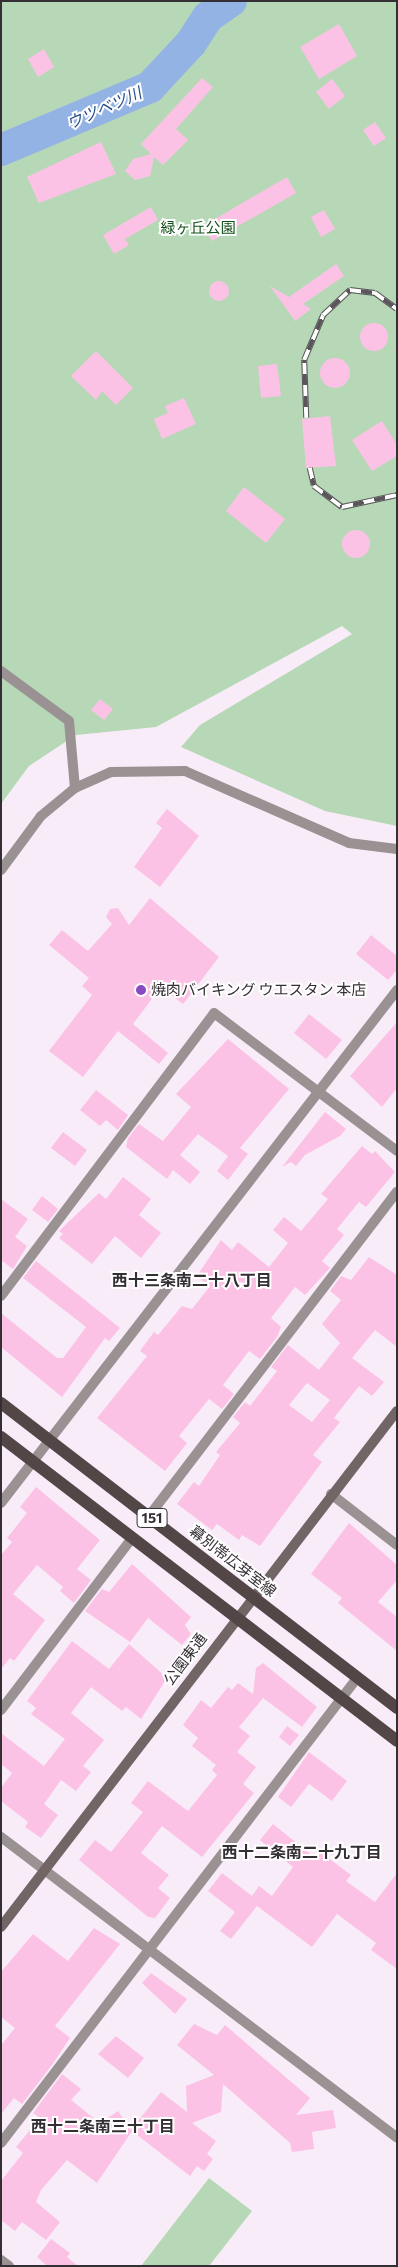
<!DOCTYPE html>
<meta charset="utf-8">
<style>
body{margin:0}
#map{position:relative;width:398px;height:2267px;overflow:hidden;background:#f9ecf9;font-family:Commissioner,"Noto Sans JP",sans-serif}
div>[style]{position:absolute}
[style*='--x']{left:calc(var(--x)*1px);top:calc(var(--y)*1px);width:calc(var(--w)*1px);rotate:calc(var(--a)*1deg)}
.green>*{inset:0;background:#b7d8b6}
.river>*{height:32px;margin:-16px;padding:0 16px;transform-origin:16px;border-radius:16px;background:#94b3e5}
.building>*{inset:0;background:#fcc2e5}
.round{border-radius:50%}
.street>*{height:10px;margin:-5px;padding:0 5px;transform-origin:5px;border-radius:5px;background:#9a9292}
.secondary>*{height:10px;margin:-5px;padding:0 5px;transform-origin:5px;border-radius:5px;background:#716565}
.primary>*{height:12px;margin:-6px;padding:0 6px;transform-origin:6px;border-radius:6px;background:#534646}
.rail>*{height:5.5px;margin-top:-2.75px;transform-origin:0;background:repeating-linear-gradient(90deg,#fefefe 0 11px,#5b555b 0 22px);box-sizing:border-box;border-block:1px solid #5b555b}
.dots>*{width:14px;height:14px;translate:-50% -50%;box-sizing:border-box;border:2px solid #fefefe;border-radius:50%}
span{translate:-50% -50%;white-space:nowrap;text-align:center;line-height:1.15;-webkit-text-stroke:4px #fefefe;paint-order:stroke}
.shield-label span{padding:1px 4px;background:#fefefe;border:1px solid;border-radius:4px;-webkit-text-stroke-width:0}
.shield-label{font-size:14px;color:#342f34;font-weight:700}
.park-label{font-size:15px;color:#105016}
.poi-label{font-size:15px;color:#342f34}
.left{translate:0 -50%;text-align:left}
.street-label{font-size:15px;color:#342f34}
.water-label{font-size:16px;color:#294f8b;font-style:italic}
.neighbourhood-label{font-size:16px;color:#342f34;font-weight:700}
.frame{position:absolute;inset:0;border:2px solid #342f34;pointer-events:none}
</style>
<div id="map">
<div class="green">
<div style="clip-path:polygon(1px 1px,397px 1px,397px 826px,325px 811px,181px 747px,200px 725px,352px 634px,342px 626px,156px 727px,76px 735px,29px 766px,1px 804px)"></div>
<div style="clip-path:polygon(209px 2178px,252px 2211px,209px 2266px,141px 2266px)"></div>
</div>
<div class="river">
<div style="--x:1;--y:150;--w:162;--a:-22.9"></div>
<div style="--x:150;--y:87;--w:60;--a:-47"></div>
<div style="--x:191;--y:43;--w:31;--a:-57"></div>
<div style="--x:208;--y:17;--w:28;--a:-35"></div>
</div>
<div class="building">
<div style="clip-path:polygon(339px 24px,357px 56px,319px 79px,300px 47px)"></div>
<div style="clip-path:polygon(44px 49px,54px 67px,38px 77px,28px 59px)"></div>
<div style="clip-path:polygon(202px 78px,213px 87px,176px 129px,188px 140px,163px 165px,154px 157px,150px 176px,135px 180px,125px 171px,133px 159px,151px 154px,141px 144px)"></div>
<div style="clip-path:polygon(332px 79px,345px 96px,329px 109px,316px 92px)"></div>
<div style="clip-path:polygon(375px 122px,386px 138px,374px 146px,363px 130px)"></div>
<div style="clip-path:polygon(101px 142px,116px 174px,39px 203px,27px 177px)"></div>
<div style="clip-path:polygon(287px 177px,296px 193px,212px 241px,203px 226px)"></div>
<div style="clip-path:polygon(151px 207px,158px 220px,125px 239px,129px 245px,114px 254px,103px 235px)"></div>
<div style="clip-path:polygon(324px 210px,335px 229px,321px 237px,311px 217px)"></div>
<div style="clip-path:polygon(336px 264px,344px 276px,303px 304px,311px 309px,295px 321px,270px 286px,289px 297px)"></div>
<div class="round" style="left:209px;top:281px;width:20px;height:20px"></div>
<div class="round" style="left:360px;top:323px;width:28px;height:28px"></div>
<div style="clip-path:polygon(96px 351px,133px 388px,116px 405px,102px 391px,96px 400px,71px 376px)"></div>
<div class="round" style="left:320px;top:358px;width:30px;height:30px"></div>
<div style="clip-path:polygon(277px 364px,281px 396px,261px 398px,258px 366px)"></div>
<div style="clip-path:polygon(184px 398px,196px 424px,162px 439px,154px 419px,168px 413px,165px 406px)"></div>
<div style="clip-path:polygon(330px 416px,336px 466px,306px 468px,302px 419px)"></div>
<div style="clip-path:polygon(382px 421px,397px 445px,397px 456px,372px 471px,352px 440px)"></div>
<div style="clip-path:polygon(244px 487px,285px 519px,266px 543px,226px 511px)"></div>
<div class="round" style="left:342px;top:530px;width:28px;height:28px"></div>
<div style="clip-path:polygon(100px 699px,113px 709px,104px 720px,91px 710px)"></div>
<div style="clip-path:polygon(167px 809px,199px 836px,160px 887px,134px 867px,162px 828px,156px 823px)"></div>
<div style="clip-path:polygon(150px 898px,219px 957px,183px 1004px,161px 987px,133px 1024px,168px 1053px,159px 1064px,118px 1031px,83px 1077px,49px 1051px,92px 995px,82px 986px,89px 978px,49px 945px,62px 930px,88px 951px,112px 924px,106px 917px,110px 909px,118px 908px,129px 925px)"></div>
<div style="clip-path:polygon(371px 935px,397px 956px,397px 970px,388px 980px,356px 954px)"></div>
<div style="clip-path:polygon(309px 1014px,342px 1040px,326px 1059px,294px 1033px)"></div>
<div style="clip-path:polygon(397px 1022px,397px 1088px,382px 1107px,350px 1076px)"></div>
<div style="clip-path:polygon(228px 1039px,289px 1089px,240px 1148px,248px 1154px,228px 1180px,217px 1171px,228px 1156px,198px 1134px,180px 1155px,200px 1172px,190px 1184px,173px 1170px,167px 1179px,126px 1147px,128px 1138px,139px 1124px,163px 1141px,191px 1107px,176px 1094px)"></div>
<div style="clip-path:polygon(96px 1090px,128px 1115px,118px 1130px,106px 1120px,100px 1126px,80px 1110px)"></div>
<div style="clip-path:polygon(325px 1112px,346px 1129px,340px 1136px,305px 1155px,296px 1166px,291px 1162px,282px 1167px)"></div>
<div style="clip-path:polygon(63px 1132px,87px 1150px,75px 1166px,51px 1148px)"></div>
<div style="clip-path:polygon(362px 1146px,372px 1154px,375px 1151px,395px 1172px,366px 1207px,359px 1202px,337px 1229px,344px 1235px,322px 1261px,330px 1268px,305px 1295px,295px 1287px,271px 1318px,281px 1327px,277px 1337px,260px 1359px,249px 1351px,223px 1385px,234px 1394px,222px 1409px,209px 1399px,179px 1436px,187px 1443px,165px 1471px,97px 1418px,147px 1356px,140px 1351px,154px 1332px,158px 1335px,182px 1306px,192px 1309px,210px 1286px,197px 1276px,221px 1240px,232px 1250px,238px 1242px,269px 1267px,288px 1243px,273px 1230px,284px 1217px,301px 1231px,328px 1199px,321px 1194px)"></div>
<div style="clip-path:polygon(123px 1177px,151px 1199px,139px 1215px,161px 1233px,141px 1258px,115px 1236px,92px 1264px,59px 1238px,63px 1234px,59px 1231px,99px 1193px,106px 1199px)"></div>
<div style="clip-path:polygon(42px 1196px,58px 1209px,48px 1222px,32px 1210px)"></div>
<div style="clip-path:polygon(1px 1199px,28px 1219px,15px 1237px,27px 1246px,13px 1269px,1px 1260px)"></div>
<div style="clip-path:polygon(evenodd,369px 1257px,397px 1275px,397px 1347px,375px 1330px,352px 1358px,384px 1382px,372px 1396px,359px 1386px,334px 1418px,340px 1422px,313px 1455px,322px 1462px,260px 1546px,242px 1535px,239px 1540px,217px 1524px,212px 1530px,177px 1504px,194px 1482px,199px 1486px,220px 1455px,216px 1452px,240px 1423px,233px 1417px,245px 1402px,250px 1406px,277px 1371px,271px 1367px,288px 1345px,319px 1370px,340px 1343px,322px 1324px,341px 1300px,330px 1291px,341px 1276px,351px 1280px,369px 1257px,307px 1383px,330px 1400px,312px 1422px,289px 1405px,307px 1383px)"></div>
<div style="clip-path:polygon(36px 1261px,120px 1328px,109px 1341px,105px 1338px,62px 1397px,1px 1347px,1px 1313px,57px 1358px,63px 1358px,86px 1327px,23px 1278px)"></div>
<div style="clip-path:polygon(36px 1487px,100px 1540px,77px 1569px,91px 1580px,74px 1603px,60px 1591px,63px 1587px,37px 1565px,13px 1594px,45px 1620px,14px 1661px,10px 1658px,1px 1669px,1px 1555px,12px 1542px,7px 1538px,27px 1513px,20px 1507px)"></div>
<div style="clip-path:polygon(349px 1523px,397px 1565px,397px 1580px,378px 1602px,397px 1617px,397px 1651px,338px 1603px,342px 1598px,311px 1574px)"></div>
<div style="clip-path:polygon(132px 1564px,191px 1617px,185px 1625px,191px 1634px,182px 1645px,148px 1618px,130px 1642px,85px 1611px,102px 1589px,109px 1592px)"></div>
<div style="clip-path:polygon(72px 1641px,109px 1669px,129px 1644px,167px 1678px,141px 1719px,126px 1707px,122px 1711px,91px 1687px,71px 1713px,104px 1740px,83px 1766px,91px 1772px,76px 1791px,61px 1780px,44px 1804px,58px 1815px,41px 1838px,25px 1827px,28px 1822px,1px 1801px,1px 1788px,12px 1773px,1px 1764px,1px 1733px,44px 1766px,65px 1739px,31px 1714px,36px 1708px,27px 1701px)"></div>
<div style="clip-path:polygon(263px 1663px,317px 1707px,302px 1727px,263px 1698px,239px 1727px,250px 1736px,237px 1752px,256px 1767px,243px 1784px,254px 1793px,202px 1857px,162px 1826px,141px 1853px,169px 1875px,158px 1888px,170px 1898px,155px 1918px,148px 1917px,79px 1860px,95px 1840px,111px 1852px,143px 1812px,131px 1803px,148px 1781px,188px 1811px,217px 1775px,212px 1770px,216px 1765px,192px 1746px,198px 1738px,183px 1725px,201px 1700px,211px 1708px,228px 1687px,232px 1690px,238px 1683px,253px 1694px,256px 1668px)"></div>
<div style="clip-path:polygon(287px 1726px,299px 1735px,290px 1746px,279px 1737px)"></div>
<div style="clip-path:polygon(309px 1752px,347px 1781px,332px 1801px,309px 1784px,291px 1807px,278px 1797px)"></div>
<div style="clip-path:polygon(273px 1824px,314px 1857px,319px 1851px,351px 1875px,346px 1881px,375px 1902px,397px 1873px,397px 1969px,371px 1950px,376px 1943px,337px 1914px,312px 1947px,257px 1906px,231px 1939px,220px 1931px,235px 1912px,208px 1891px,222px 1873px,252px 1896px,259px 1886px,272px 1896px,293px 1867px,260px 1840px)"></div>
<div style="clip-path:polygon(94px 1928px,120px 1944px,55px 2026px,70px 2038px,52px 2065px,22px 2104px,14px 2098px,1px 2114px,1px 2045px,15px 2028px,1px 2017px,1px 1972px,33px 1934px,68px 1961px)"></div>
<div style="clip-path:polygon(151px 1973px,187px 1999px,175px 2014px,142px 1983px)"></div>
<div style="clip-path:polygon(194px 2024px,217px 2035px,225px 2025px,310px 2098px,296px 2115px,333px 2110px,336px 2128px,312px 2132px,314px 2149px,292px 2152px,290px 2143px,223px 2084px,221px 2112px,192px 2123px,216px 2141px,207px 2154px,213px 2159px,204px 2171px,197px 2166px,190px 2176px,132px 2131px,97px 2183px,67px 2160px,41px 2190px,36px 2202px,60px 2222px,46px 2240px,22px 2222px,15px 2231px,1px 2220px,1px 2181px,23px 2153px,16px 2147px,40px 2118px,33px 2113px,62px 2074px,81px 2089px,71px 2100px,100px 2123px,118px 2111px,131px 2130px,161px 2092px,187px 2112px,186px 2086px,214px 2075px,177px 2045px)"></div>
<div style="clip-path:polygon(116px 2036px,144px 2058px,128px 2078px,98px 2054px)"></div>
<div style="clip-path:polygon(51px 2239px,70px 2253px,67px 2257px,78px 2266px,47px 2266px,37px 2257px)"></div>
</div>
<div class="street">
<div style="--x:1;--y:671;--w:84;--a:36.3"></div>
<div style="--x:69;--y:721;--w:67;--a:84.9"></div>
<div style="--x:1;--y:870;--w:67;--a:-53.5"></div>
<div style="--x:41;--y:816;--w:44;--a:-39.5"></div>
<div style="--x:75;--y:788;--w:39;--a:-24"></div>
<div style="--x:111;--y:772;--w:74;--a:-0.8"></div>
<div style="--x:185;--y:771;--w:179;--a:23.7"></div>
<div style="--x:349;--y:843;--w:48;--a:7.1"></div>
<div style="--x:1;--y:1296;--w:354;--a:-53"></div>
<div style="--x:214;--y:1013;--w:229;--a:37"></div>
<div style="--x:331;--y:1494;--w:83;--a:37.7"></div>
<div style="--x:1;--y:1503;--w:648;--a:-52.33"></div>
<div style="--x:149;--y:1516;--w:408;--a:-52.6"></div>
<div style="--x:1;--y:1710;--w:216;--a:-52.7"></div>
<div style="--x:1;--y:1837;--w:497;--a:37.2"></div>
<div style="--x:1;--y:2143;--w:586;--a:-52.56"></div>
<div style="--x:1;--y:2260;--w:10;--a:37"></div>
</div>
<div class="secondary">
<div style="--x:1;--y:1927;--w:650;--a:-52.5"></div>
</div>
<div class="primary">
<div style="--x:1;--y:1403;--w:500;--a:37.6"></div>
<div style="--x:1;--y:1437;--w:499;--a:37.5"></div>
</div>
<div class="rail">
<div style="--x:306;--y:418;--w:58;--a:-92"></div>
<div style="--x:304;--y:360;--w:49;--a:-67.1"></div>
<div style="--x:323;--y:315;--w:37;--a:-43"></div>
<div style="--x:350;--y:290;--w:25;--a:7"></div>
<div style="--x:375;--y:293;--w:27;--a:36"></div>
<div style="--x:310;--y:468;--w:18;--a:77"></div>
<div style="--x:314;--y:486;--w:35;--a:37"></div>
<div style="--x:342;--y:507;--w:56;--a:-12.3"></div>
</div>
<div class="dots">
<div style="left:141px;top:990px;background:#874bc2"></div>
</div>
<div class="shield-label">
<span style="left:152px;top:1518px">151</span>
</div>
<div class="park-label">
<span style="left:198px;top:228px">緑ヶ丘公園</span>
</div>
<div class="poi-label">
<span class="left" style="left:151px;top:990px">焼肉バイキング ウエスタン 本店</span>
</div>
<div class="street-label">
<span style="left:233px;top:1561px;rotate:38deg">幕別帯広芽室線</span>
<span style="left:185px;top:1659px;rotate:-53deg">公園東通</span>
</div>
<div class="water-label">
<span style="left:104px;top:108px;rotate:-24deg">ウツベツ川</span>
</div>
<div class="neighbourhood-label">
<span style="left:192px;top:1280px">西十三条南二十八丁目</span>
<span style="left:302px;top:1852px">西十二条南二十九丁目</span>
<span style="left:103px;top:2126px">西十二条南三十丁目</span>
</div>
<div class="frame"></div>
</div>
